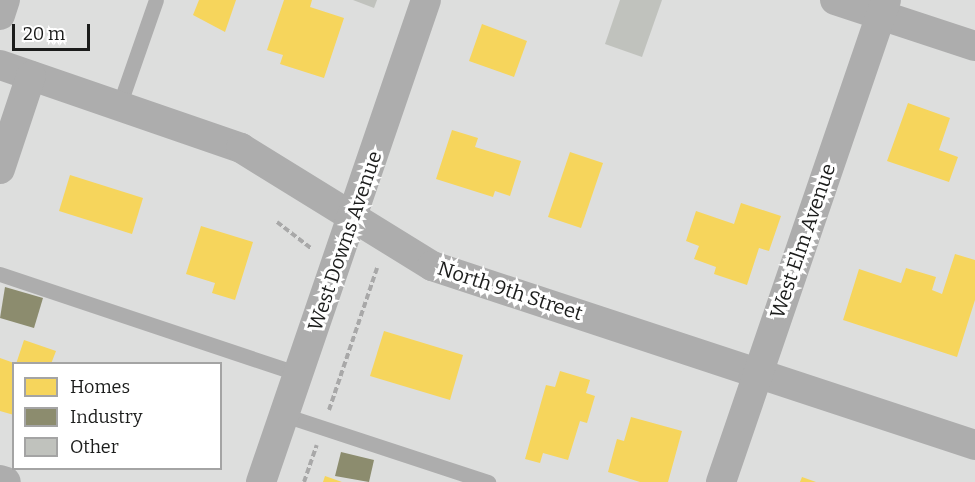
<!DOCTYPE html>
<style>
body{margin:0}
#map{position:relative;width:975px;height:482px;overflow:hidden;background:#dddedd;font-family:Bitter,serif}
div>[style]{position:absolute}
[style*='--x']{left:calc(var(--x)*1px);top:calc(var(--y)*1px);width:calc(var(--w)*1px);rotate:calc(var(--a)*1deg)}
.homes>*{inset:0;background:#f6d55c}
.industry>*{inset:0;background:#8c8c6e}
.building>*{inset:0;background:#c0c2bd}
.path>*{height:4px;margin-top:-2px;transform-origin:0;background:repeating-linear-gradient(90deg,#a8a8a8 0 6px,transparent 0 9px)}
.lane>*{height:15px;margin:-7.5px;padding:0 7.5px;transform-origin:7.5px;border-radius:7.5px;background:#adadad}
.street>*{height:30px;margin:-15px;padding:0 15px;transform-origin:15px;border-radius:15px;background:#adadad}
span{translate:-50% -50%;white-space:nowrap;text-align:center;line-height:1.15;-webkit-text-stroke:6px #fff;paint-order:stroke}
.street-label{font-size:20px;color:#1b1c1b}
.legend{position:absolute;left:12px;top:362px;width:210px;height:108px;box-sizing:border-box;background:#fff;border:2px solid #a4a4a4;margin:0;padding:8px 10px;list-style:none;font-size:18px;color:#1b1c1b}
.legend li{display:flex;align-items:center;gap:12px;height:30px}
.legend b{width:30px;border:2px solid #a4a4a4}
.scale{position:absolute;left:12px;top:24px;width:78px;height:27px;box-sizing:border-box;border:3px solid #1b1c1b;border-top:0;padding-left:8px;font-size:18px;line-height:21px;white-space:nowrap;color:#1b1c1b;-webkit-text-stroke:4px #fff;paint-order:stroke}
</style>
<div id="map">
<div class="homes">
<div style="clip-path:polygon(199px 0,236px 0,225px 32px,193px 15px)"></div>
<div style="clip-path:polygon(284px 0,312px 0,310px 7px,344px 18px,324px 78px,280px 64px,283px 55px,267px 50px)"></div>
<div style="clip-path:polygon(482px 24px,527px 41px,514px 77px,469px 61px)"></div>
<div style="clip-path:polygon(908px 103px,950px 118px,939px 150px,958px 157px,949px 182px,887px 161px)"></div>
<div style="clip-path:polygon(452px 130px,478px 138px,475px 147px,521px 161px,510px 196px,495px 191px,493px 197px,436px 179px)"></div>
<div style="clip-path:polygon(570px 152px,603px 163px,581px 228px,548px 217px)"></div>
<div style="clip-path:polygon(70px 175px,143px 198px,132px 234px,59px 211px)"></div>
<div style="clip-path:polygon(741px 203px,781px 216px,769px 251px,759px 248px,747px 285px,714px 274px,716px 267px,694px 259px,699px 246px,686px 241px,696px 211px,734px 224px)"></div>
<div style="clip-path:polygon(201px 226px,253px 242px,235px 300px,212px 293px,215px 283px,186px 274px)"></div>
<div style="clip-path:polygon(955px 254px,975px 260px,975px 300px,957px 357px,843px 320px,859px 269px,901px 283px,906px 268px,936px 277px,932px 290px,942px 294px)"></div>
<div style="clip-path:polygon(384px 331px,463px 355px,450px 400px,370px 376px)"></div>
<div style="clip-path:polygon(24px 340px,56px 351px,51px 364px,16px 364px)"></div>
<div style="clip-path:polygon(0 358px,14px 363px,14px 415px,0 411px)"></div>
<div style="clip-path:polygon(560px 371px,590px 380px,586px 393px,595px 396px,587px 423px,580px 421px,568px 460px,543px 453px,540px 463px,525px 459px,546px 385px,555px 387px)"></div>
<div style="clip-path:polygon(631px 417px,682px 431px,668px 482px,640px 482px,608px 472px,617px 439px,624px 441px)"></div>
<div style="clip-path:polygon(325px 476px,342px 482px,323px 482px)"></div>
<div style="clip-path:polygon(802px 477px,816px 482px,800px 482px)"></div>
</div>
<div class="industry">
<div style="clip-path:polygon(5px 287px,43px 298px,34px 328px,0 318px)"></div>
<div style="clip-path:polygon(341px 452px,374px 460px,369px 482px,335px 476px)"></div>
</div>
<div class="building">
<div style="clip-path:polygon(353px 0,377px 0,374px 8px)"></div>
<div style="clip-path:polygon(620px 0,662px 0,642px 57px,605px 44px)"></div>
</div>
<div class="path">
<div style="--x:277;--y:222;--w:44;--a:37.6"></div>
<div style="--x:329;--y:410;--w:150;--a:-71.3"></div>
<div style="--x:304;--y:482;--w:39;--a:-71"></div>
</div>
<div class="lane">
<div style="--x:119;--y:106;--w:112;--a:-70.8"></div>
<div style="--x:0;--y:274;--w:315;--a:18.5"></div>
<div style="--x:284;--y:415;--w:215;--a:18.2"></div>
</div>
<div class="street">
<div style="--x:835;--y:0;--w:147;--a:18.2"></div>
<div style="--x:0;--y:15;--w:16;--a:-72"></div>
<div style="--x:0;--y:65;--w:255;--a:19"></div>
<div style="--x:241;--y:148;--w:225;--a:31.7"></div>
<div style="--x:432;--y:266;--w:572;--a:18.24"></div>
<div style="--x:0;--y:169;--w:98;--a:-71.6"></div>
<div style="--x:0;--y:480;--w:6;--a:18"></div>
<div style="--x:261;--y:482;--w:509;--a:-71.1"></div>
<div style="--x:721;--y:482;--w:509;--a:-71.1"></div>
</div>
<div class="street-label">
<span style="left:345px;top:241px;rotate:-71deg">West Downs Avenue</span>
<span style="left:803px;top:241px;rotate:-71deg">West Elm Avenue</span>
<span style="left:510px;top:291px;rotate:18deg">North 9th Street</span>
</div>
<ul class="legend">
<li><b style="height:16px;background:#f6d55c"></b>Homes</li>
<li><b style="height:16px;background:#8c8c6e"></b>Industry</li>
<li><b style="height:16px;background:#c0c2bd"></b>Other</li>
</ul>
<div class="scale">20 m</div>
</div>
